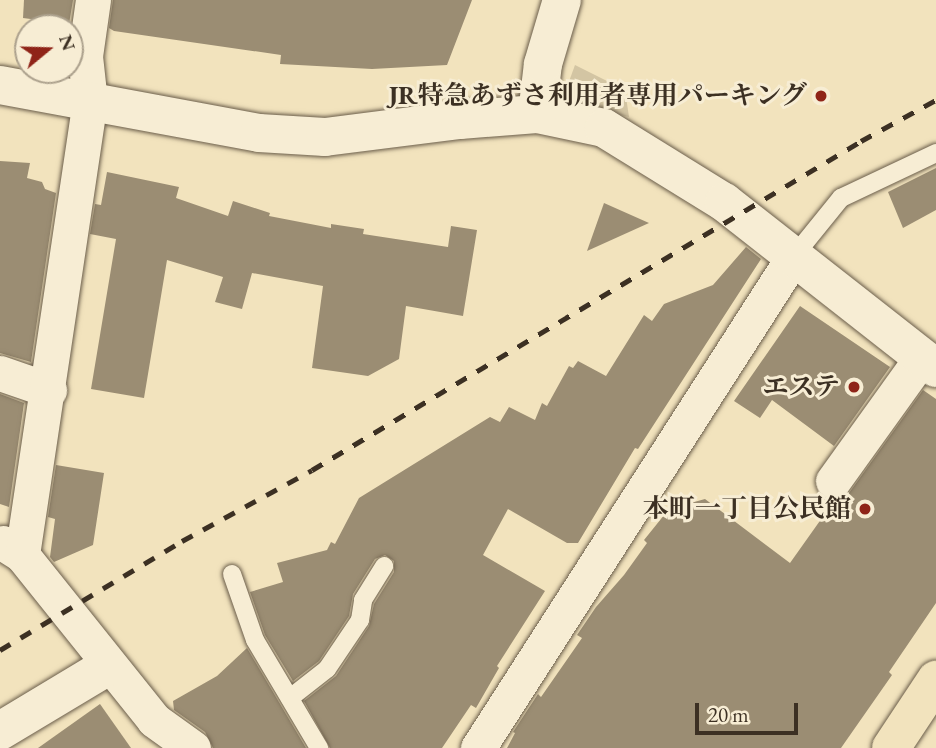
<!DOCTYPE html>
<meta charset="utf-8">
<style>
body{margin:0}
#map{position:relative;width:936px;height:748px;overflow:hidden;background:#f2e3bd;font-family:"EB Garamond","Noto Serif JP",serif}
div>[style]{position:absolute}
[style*='--x']{left:calc(var(--x)*1px);top:calc(var(--y)*1px);width:calc(var(--w)*1px);rotate:calc(var(--a)*1deg)}
.green>*{inset:0;background:#d3c5a3}
.building>*{inset:0;background:#9b8d73}
.roads{filter:drop-shadow(0 0 2px #6a5d4a) drop-shadow(0 0 2px #6a5d4a)}
.service>*{height:18px;margin:-9px;padding:0 9px;transform-origin:9px;border-radius:9px;background:#f7edd4}
.minor>*{height:35px;margin:-17.5px;padding:0 17.5px;transform-origin:17.5px;border-radius:17.5px;background:#f7edd4}
.tertiary>*{height:38px;margin:-19px;padding:0 19px;transform-origin:19px;border-radius:19px;background:#f7edd4}
.trunk>*{height:38px;margin:-19px;padding:0 19px;transform-origin:19px;border-radius:19px;background:#f2e3bd}
.rail>*{height:5px;margin-top:-2.5px;transform-origin:0;background:repeating-linear-gradient(90deg,#3c3023 0 12px,transparent 0 24px)}
.dots>*{width:19px;height:19px;translate:-50% -50%;box-sizing:border-box;border:4px solid #f7edd4;border-radius:50%}
span{translate:-50% -50%;white-space:nowrap;text-align:center;line-height:1.15;-webkit-text-stroke:6px #f7edd4;paint-order:stroke}
.poi-label{font-size:26px;color:#3c3023;font-weight:700}
.right{translate:-100% -50%;text-align:right}
.north{position:absolute;left:14px;top:14px;width:70px;height:70px;box-sizing:border-box;background:#f7edd4;border:2px solid #aca18d;border-radius:50%;rotate:71deg;font-size:19px;font-weight:700;line-height:28px;text-align:center;color:#3c3023}
.north::after{content:'';display:block;margin:auto;width:24px;height:32px;background:#8f2418;clip-path:polygon(50% 0,100% 100%,50% 72%,0 100%)}
.scale{position:absolute;left:695px;top:703px;width:103px;height:32px;box-sizing:border-box;border:4px solid #3c3023;border-top:0;padding-left:9px;font-size:21px;line-height:24px;white-space:nowrap;color:#3c3023;-webkit-text-stroke:5px #f7edd4;paint-order:stroke}
</style>
<div id="map">
<div class="green">
<div style="clip-path:polygon(575px 65px,625px 90px,629px 117px,577px 105px,567px 87px)"></div>
</div>
<div class="building">
<div style="clip-path:polygon(24px 0,73px 0,69px 24px,23px 18px)"></div>
<div style="clip-path:polygon(113px 0,472px 0,447px 65px,372px 69px,280px 64px,281px 55px,114px 31px,109px 28px)"></div>
<div style="clip-path:polygon(0 161px,30px 163px,27px 178px,42px 182px,45px 189px,56px 193px,31px 362px,0 353px)"></div>
<div style="clip-path:polygon(936px 168px,936px 210px,903px 228px,888px 192px)"></div>
<div style="clip-path:polygon(107px 172px,179px 187px,176px 198px,228px 216px,233px 201px,270px 213px,269px 216px,331px 228px,331px 224px,364px 229px,363px 234px,448px 247px,451px 226px,477px 230px,463px 316px,406px 306px,399px 359px,368px 376px,312px 368px,323px 286px,252px 273px,242px 309px,215px 302px,223px 277px,167px 260px,144px 398px,91px 389px,116px 239px,90px 234px,95px 204px,101px 205px)"></div>
<div style="clip-path:polygon(604px 203px,649px 223px,587px 251px)"></div>
<div style="clip-path:polygon(746px 247px,761px 259px,638px 449px,635px 448px,578px 543px,567px 543px,508px 509px,483px 555px,545px 591px,497px 666px,499px 668px,476px 708px,471px 705px,442px 748px,330px 748px,304px 701px,336px 676px,369px 626px,374px 604px,394px 572px,394px 561px,385px 555px,375px 559px,353px 594px,349px 616px,319px 661px,293px 681px,265px 635px,250px 592px,283px 582px,277px 563px,327px 550px,331px 542px,335px 544px,359px 498px,490px 417px,500px 422px,509px 407px,535px 420px,542px 403px,547px 406px,569px 366px,573px 368px,578px 361px,606px 376px,644px 315px,652px 321px,664px 304px,713px 285px)"></div>
<div style="clip-path:polygon(800px 306px,890px 367px,834px 446px,772px 400px,760px 418px,734px 401px)"></div>
<div style="clip-path:polygon(923px 390px,936px 399px,936px 603px,889px 672px,892px 675px,841px 748px,507px 748px,515px 733px,513px 732px,538px 694px,541px 697px,582px 638px,577px 635px,596px 607px,624px 575px,647px 543px,644px 540px,669px 509px,705px 499px,790px 563px,834px 501px,849px 493px)"></div>
<div style="clip-path:polygon(0 394px,24px 403px,9px 507px,0 504px)"></div>
<div style="clip-path:polygon(56px 465px,104px 473px,93px 545px,54px 562px,50px 557px,55px 519px,48px 517px)"></div>
<div style="clip-path:polygon(247px 648px,306px 748px,213px 748px,205px 732px,174px 710px,173px 701px,217px 676px)"></div>
<div style="clip-path:polygon(100px 704px,131px 748px,38px 748px)"></div>
</div>
<div class="roads">
<div class="service">
<div style="--x:794;--y:256;--w:75;--a:-51"></div>
<div style="--x:841;--y:198;--w:105;--a:-25.3"></div>
<div style="--x:232;--y:574;--w:70;--a:70.8"></div>
<div style="--x:255;--y:640;--w:126;--a:59.3"></div>
<div style="--x:290;--y:698;--w:47;--a:-38.1"></div>
<div style="--x:327;--y:669;--w:59;--a:-56"></div>
<div style="--x:360;--y:620;--w:20;--a:-81"></div>
<div style="--x:363;--y:600;--w:40;--a:-58"></div>
</div>
<div class="minor">
<div style="--x:0;--y:373;--w:52;--a:19.1"></div>
<div style="--x:833;--y:481;--w:153;--a:-54.3"></div>
<div style="--x:3;--y:543;--w:22;--a:32"></div>
<div style="--x:22;--y:555;--w:211;--a:51.3"></div>
<div style="--x:154;--y:720;--w:48;--a:35.7"></div>
<div style="--x:22;--y:555;--w:458;--a:-81.5"></div>
<div style="--x:90;--y:102;--w:46;--a:-96.2"></div>
<div style="--x:85;--y:56;--w:57;--a:-81.9"></div>
<div style="--x:478;--y:748;--w:585;--a:-57.29"></div>
</div>
<div class="tertiary">
<div style="--x:0;--y:85;--w:263;--a:10.5"></div>
<div style="--x:259;--y:133;--w:66;--a:3.5"></div>
<div style="--x:325;--y:137;--w:136;--a:-7.2"></div>
<div style="--x:460;--y:120;--w:77;--a:-4.5"></div>
<div style="--x:537;--y:114;--w:68;--a:11.8"></div>
<div style="--x:604;--y:128;--w:141;--a:31.7"></div>
<div style="--x:724;--y:202;--w:269;--a:38.1"></div>
<div style="--x:537;--y:114;--w:50;--a:-83.2"></div>
<div style="--x:543;--y:64;--w:67;--a:-73.5"></div>
<div style="--x:0;--y:731;--w:126;--a:-31"></div>
</div>
<div class="trunk">
<div style="--x:891;--y:748;--w:82;--a:-56.5"></div>
</div>
</div>
<div class="rail">
<div style="--x:0;--y:650;--w:212;--a:-30.9"></div>
<div style="--x:182;--y:541;--w:148;--a:-28.6"></div>
<div style="--x:312;--y:470;--w:640;--a:-30.93"></div>
<div style="--x:861;--y:141;--w:85;--a:-28.7"></div>
</div>
<div class="dots">
<div style="left:821px;top:96px;background:#8f2418"></div>
<div style="left:854px;top:387px;background:#8f2418"></div>
<div style="left:865px;top:509px;background:#8f2418"></div>
</div>
<div class="poi-label">
<span class="right" style="left:807px;top:96px">JR特急あずさ利用者専用パーキング</span>
<span class="right" style="left:840px;top:387px">エステ</span>
<span class="right" style="left:851px;top:509px">本町一丁目公民館</span>
</div>
<div class="north">N</div>
<div class="scale">20 m</div>
</div>
